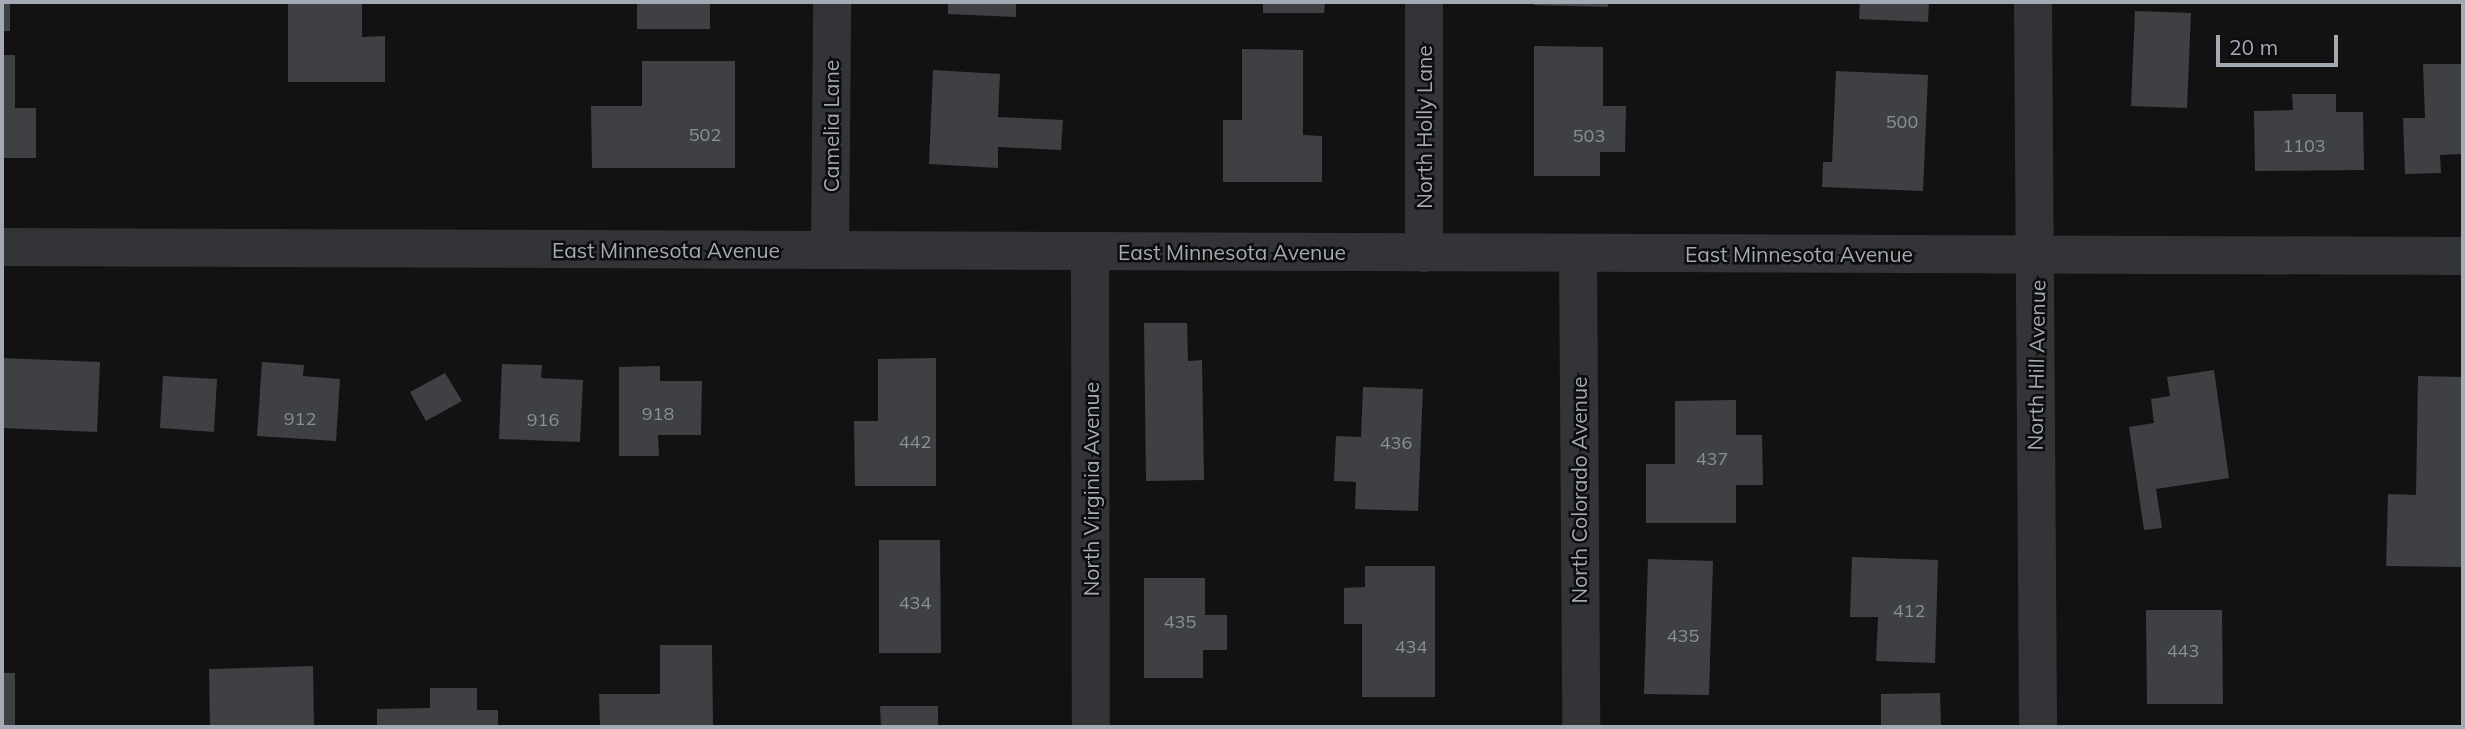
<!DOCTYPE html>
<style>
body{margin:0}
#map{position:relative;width:2465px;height:729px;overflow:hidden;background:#121213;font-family:Mulish,sans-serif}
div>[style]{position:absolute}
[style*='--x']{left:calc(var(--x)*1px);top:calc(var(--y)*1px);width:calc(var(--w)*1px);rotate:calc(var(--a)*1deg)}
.building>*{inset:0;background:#3e4043}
.minor>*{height:38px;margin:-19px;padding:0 19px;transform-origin:19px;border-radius:19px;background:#333438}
span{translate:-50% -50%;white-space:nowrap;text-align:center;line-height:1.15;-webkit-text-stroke:5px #0d0d0e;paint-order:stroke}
.number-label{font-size:18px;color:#8a9098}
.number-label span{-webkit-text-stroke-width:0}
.street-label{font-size:21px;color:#a3aab4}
.frame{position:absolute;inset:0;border:4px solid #a3aab4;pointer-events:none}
.scale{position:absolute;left:2216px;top:35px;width:122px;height:32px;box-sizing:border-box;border:4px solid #a3aab4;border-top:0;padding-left:9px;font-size:21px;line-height:24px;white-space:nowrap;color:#a3aab4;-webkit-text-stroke:5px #0d0d0e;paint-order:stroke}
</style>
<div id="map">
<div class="building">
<div style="clip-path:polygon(2px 2px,10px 2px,10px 31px,2px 31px)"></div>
<div style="clip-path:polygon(288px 2px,362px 2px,362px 37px,385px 36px,385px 82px,288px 82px)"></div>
<div style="clip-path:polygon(637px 2px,710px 2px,710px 29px,637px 29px)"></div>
<div style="clip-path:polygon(948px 2px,1016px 2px,1016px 17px,948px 14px)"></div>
<div style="clip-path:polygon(1263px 2px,1325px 2px,1324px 13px,1263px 13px)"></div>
<div style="clip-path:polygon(1534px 2px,1608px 2px,1608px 7px,1534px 5px)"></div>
<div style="clip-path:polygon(1860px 2px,1929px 2px,1928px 22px,1859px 19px)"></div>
<div style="clip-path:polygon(2135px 11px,2191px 13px,2187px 108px,2131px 106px)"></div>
<div style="clip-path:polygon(1534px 46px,1603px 47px,1603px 106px,1626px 106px,1625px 152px,1600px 152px,1600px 176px,1534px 176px)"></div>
<div style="clip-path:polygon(1242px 49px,1303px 50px,1303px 135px,1322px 136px,1322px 182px,1223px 182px,1223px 120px,1242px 120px)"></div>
<div style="clip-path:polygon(2px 55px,15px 55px,15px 108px,36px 108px,36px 158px,2px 158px)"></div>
<div style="clip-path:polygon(642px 61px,735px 61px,735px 168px,592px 168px,591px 106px,642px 106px)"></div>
<div style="clip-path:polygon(2423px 64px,2463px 64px,2463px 154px,2440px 155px,2441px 173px,2405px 174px,2403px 118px,2425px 118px)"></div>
<div style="clip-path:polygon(933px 70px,1000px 74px,998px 117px,1063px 120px,1061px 150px,998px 147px,998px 168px,929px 164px)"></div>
<div style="clip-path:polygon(1836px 71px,1928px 75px,1923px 191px,1822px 187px,1823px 162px,1832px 162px)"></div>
<div style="clip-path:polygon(2292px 94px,2336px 94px,2336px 112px,2363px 112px,2364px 170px,2255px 171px,2254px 111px,2293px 110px)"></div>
<div style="clip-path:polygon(1144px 323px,1187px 323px,1188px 361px,1202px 360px,1204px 480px,1146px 481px)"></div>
<div style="clip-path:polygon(2px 358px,100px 362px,97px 432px,2px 428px)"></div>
<div style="clip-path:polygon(936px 358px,936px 486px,855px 486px,854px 421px,878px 421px,878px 359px)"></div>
<div style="clip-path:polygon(262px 362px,304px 365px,303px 376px,340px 379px,336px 441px,257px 436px)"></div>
<div style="clip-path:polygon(502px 364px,542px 365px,541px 378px,583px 380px,580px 442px,499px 439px)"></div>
<div style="clip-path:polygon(660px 366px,660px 381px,702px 381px,701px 435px,658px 435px,659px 456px,619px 456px,619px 367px)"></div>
<div style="clip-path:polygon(2214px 370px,2229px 478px,2156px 489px,2162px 528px,2144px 530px,2129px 427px,2154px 423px,2151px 399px,2170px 396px,2167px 377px)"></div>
<div style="clip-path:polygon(445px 373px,462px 401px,426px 421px,410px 392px)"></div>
<div style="clip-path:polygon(163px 376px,217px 379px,214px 432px,160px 428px)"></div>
<div style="clip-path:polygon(2418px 376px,2463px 377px,2463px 567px,2386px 566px,2388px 494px,2416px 495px)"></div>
<div style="clip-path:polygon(1363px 387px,1423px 389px,1418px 511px,1355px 509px,1356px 482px,1334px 481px,1336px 436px,1361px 437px)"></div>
<div style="clip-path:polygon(1736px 400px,1736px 435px,1762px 435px,1763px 485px,1736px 485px,1736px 523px,1646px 523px,1646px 464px,1675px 464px,1675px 401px)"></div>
<div style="clip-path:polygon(879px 540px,940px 540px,941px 653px,879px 653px)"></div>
<div style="clip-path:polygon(1852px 557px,1938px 560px,1935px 663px,1876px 661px,1878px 617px,1850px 617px)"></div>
<div style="clip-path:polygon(1648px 559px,1713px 561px,1709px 695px,1644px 694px)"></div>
<div style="clip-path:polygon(1365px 566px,1435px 566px,1435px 697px,1362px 697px,1362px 624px,1344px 624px,1344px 588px,1365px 587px)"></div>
<div style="clip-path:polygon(1144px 578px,1205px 578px,1205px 615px,1227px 615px,1227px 650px,1203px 650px,1203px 678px,1144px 678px)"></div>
<div style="clip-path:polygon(2146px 610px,2222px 610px,2223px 704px,2147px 704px)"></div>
<div style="clip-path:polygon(660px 645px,712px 645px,713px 727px,600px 727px,599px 694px,660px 694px)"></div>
<div style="clip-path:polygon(313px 666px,314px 727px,210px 727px,209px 669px)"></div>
<div style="clip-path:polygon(2px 673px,15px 673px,15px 727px,2px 727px)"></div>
<div style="clip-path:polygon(430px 688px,477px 688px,477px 710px,498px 710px,498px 727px,377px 727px,377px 709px,430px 708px)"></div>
<div style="clip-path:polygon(1940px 693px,1941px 727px,1881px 727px,1881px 694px)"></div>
<div style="clip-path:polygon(880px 706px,938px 706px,938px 727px,881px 727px)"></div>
</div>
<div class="minor">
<div style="--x:1424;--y:2;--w:251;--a:90"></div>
<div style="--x:2033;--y:2;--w:725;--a:89.6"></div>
<div style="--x:2;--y:247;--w:2461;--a:0.21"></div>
<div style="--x:830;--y:250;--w:248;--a:-89.5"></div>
<div style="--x:1090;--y:251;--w:476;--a:89.9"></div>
<div style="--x:1578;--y:253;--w:474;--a:89.6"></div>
</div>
<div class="number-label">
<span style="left:1902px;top:122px">500</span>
<span style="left:705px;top:135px">502</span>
<span style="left:1589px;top:136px">503</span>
<span style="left:2304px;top:146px">1103</span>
<span style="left:658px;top:414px">918</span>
<span style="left:300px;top:419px">912</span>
<span style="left:543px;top:420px">916</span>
<span style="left:915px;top:442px">442</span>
<span style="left:1396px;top:443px">436</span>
<span style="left:1712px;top:459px">437</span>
<span style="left:915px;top:603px">434</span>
<span style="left:1909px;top:611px">412</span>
<span style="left:1180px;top:622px">435</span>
<span style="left:1683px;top:636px">435</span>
<span style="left:1411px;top:647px">434</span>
<span style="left:2183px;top:651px">443</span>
</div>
<div class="street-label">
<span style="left:831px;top:126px;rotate:-90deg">Camelia Lane</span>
<span style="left:1424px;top:127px;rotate:-90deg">North Holly Lane</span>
<span style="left:666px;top:250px">East Minnesota Avenue</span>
<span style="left:1232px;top:252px">East Minnesota Avenue</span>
<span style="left:1799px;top:254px">East Minnesota Avenue</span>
<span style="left:2036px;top:365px;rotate:-89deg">North Hill Avenue</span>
<span style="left:1091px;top:489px;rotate:-90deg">North Virginia Avenue</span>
<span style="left:1579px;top:490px;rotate:-90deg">North Colorado Avenue</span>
</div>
<div class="frame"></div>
<div class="scale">20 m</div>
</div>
